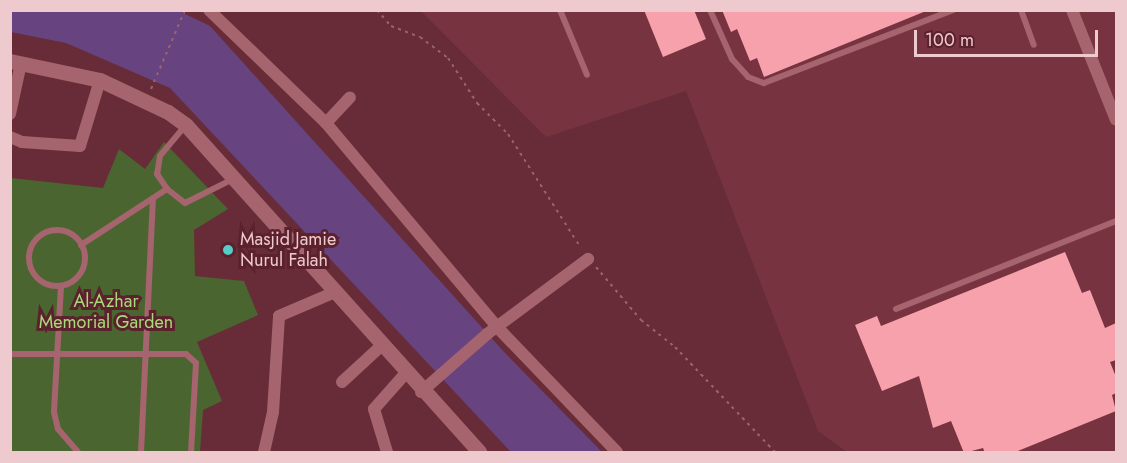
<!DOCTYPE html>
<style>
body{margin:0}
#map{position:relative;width:1127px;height:463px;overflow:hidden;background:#672c37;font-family:Jost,sans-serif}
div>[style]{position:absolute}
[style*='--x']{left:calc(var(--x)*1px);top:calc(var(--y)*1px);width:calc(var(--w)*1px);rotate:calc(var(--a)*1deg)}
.built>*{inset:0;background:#773440}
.green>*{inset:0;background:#4b6530}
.water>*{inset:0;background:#674380}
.building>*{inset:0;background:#f7a1ad}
.path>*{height:2px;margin-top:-1px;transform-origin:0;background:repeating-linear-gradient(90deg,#97636c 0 3px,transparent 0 7.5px)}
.service>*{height:6px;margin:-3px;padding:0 3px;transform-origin:3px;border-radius:3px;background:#a6646e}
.service>.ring{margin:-3px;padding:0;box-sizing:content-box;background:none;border:6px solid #a6646e;border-radius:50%}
.minor>*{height:12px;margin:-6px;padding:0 6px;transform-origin:6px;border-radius:6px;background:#a6646e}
.tertiary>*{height:15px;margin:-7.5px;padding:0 7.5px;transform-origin:7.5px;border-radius:7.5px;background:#a6646e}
.dots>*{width:16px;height:16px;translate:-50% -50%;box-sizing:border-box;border:3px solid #5b212d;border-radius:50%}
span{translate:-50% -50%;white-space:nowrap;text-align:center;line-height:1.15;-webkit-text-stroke:6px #5b212d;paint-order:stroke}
.poi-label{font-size:18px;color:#eec9cd}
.left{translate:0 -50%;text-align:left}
.park-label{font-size:18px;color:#aad979}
.frame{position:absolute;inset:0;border:12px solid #eec9cd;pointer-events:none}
.scale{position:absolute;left:914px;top:30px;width:184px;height:27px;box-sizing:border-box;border:3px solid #eec9cd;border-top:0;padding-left:8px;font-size:18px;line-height:21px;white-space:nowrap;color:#eec9cd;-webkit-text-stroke:4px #5b212d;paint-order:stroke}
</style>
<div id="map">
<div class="built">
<div style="clip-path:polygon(421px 11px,1116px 11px,1116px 452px,847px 452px,818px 431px,686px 91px,546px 137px)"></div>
</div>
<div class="green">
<div style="clip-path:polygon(164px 142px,228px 209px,194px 230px,195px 276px,244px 281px,258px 315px,197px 342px,222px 401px,203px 410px,200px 452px,11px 452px,11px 178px,103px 188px,119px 149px,145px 169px)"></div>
</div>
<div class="water">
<div style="clip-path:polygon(10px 11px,179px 11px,210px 26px,505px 353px,602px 452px,511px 452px,170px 88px,66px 43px,11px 32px)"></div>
</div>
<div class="building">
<div style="clip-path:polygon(644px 10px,694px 10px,706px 39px,663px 57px)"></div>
<div style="clip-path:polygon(722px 10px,926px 10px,926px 11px,764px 77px,757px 58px,750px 61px,737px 29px,731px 32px)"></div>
<div style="clip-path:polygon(1065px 252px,1082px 293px,1090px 290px,1105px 328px,1116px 323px,1116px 360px,1110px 362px,1116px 377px,1116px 393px,1112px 395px,1116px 411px,1013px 453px,985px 453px,983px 448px,964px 453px,951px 421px,933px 428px,919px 376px,882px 391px,855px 325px,877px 316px,881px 326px)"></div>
</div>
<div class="path">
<div style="--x:377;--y:10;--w:21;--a:49"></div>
<div style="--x:391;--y:26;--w:31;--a:21"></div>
<div style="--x:420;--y:37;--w:35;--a:37"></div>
<div style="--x:448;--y:58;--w:54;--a:57.2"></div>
<div style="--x:477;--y:103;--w:44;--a:45"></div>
<div style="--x:508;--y:134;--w:135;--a:57.4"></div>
<div style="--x:151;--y:89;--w:86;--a:-66.7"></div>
<div style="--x:596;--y:267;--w:70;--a:49.7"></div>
<div style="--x:641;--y:320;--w:43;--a:38.5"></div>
<div style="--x:675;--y:347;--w:145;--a:46.4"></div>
</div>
<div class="service">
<div style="--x:560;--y:10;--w:70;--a:67.4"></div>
<div style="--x:710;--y:10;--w:54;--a:65.8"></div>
<div style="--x:732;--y:59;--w:24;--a:48"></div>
<div style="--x:748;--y:77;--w:17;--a:21"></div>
<div style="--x:764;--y:83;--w:203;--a:-21.1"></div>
<div style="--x:1021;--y:10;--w:37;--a:70"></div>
<div style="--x:185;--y:126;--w:39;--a:130"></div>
<div style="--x:160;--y:156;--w:18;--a:99"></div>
<div style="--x:157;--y:174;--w:18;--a:56"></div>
<div style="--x:167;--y:189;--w:23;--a:38"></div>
<div style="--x:185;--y:203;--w:54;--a:-26.6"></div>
<div class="ring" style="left:29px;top:230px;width:50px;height:50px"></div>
<div style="--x:81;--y:245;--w:103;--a:-33.1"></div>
<div style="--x:61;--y:286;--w:126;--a:93.2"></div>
<div style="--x:54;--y:412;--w:17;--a:77"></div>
<div style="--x:58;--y:429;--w:30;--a:49"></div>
<div style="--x:896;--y:309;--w:237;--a:-21.8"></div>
<div style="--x:10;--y:354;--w:176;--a:0"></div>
<div style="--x:186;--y:354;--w:13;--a:42"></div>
<div style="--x:196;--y:363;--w:89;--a:93.2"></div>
<div style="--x:141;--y:452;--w:254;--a:-87.3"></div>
</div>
<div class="minor">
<div style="--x:209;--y:10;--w:163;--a:44"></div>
<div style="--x:326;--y:123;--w:268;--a:50"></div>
<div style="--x:498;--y:328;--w:172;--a:46.2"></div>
<div style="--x:1072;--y:10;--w:118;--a:68.2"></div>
<div style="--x:10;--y:114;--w:52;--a:-77.8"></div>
<div style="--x:326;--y:123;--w:35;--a:-47"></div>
<div style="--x:10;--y:137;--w:13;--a:23"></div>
<div style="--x:22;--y:142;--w:58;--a:3.9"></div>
<div style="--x:80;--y:146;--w:69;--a:-73.1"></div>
<div style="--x:342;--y:382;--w:53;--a:-42.7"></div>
<div style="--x:421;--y:392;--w:88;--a:-41.3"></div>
<div style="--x:487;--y:334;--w:126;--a:-36.6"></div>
<div style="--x:264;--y:452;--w:41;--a:-77.3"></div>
<div style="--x:273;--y:412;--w:96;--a:-86.4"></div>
<div style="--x:279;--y:316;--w:61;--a:-23.2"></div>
<div style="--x:387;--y:452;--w:45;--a:-106.8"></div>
<div style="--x:374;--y:409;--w:47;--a:-48.5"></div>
</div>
<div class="tertiary">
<div style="--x:10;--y:61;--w:92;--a:11.9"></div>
<div style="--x:100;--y:80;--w:75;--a:25.2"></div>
<div style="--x:168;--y:112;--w:22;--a:36"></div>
<div style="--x:186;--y:125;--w:439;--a:48.1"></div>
</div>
<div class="dots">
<div style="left:228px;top:250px;background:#54cdc7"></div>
</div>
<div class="poi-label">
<span class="left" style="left:240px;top:250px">Masjid Jamie<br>Nurul Falah</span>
</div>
<div class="park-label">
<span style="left:106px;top:312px">Al-Azhar<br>Memorial Garden</span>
</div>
<div class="frame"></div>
<div class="scale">100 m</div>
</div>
